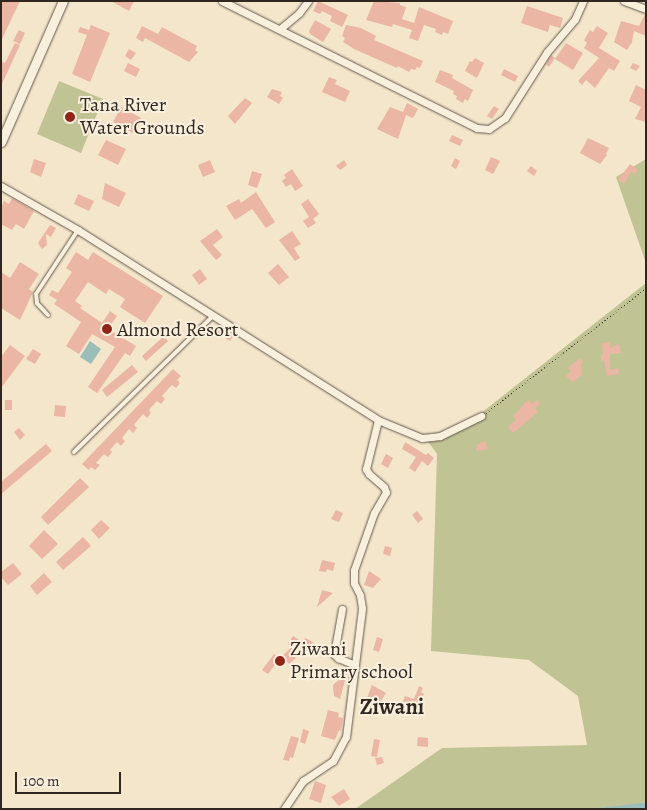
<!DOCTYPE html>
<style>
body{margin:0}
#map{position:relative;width:647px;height:810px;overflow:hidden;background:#f4e6cb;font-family:Alegreya,serif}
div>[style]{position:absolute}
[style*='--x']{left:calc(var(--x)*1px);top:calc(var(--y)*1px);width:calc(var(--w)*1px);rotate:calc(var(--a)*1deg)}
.green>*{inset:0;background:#c0c393}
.water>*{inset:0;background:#9cbebb}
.building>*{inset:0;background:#ebb6a3}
.path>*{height:1px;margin-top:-0.5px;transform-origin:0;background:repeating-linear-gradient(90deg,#322720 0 1px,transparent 0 3.5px)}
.roads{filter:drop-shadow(0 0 1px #62574b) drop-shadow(0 0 1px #62574b)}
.service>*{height:4px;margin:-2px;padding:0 2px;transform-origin:2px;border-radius:2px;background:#f8efdd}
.minor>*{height:7px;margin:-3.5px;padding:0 3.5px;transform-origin:3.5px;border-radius:3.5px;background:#f8efdd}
.tertiary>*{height:9px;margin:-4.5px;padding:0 4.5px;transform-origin:4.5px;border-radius:4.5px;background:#f8efdd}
.dots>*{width:14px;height:14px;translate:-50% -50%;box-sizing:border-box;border:2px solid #f8efdd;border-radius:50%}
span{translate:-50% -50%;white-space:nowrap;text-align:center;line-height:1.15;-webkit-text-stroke:4px #f8efdd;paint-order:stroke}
.poi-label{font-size:20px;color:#322720}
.left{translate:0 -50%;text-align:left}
.quarter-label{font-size:22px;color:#322720;font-weight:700}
.frame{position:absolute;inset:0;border:2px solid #322720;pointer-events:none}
.scale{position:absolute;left:15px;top:772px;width:106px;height:22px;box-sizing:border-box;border:2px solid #322720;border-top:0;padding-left:6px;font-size:15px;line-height:18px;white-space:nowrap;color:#322720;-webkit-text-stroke:4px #f8efdd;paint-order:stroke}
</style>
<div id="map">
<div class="green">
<div style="clip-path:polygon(59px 81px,103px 99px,81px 153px,37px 134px)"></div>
<div style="clip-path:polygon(646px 159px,646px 263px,616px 177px)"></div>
<div style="clip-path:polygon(646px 283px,646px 804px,590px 809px,355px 809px,442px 748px,587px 745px,578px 696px,529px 660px,431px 651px,437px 454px,426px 439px,476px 417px)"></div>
</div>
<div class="water">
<div style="clip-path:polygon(90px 341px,101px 349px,91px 364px,80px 357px)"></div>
<div style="clip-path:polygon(642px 803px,646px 804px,646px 809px,590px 809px)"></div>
</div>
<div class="building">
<div style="clip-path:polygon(1px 1px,20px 1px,1px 41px)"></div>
<div style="clip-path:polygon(111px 1px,134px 1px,129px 11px)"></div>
<div style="clip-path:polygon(318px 1px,348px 15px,342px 27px,330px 21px,332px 16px,322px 11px,320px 14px,313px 11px)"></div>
<div style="clip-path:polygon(374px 1px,400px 3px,400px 5px,406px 7px,402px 19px,414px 23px,419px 7px,453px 21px,448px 34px,443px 32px,442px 35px,435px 32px,436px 29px,424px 25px,418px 41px,409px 38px,412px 30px,393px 24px,392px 27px,366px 20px)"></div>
<div style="clip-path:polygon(527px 6px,563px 18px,560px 28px,550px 25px,548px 32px,521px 23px)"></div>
<div style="clip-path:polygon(645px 14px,646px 36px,634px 31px,632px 42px,627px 50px,614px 42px,621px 21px,639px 26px)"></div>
<div style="clip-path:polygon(315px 20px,331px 29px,323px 42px,310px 34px,309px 31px)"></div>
<div style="clip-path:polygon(91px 25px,110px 33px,90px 82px,72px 74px,87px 35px,78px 32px,80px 27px,89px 30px)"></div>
<div style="clip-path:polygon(346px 25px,361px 28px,376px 36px,374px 40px,423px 61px,420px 68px,417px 67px,415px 70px,411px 69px,409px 72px,398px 66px,397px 68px,354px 49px,343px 42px,345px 38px,342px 36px)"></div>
<div style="clip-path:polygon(142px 26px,158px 34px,162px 27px,197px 46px,195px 50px,198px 52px,189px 62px,145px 38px,143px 42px,136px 38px)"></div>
<div style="clip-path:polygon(597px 26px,608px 33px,599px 48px,620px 61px,614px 71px,609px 68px,595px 88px,586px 80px,582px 85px,578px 81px,599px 58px,584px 48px,587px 43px,584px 40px,590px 30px,593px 32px)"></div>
<div style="clip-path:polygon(19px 30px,25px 33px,20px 44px,13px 41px)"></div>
<div style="clip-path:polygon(15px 43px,20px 45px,1px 86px,1px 61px,5px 63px)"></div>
<div style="clip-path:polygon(566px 43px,583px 53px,573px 70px,555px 59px)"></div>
<div style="clip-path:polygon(129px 49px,136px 53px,131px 60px,125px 56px)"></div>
<div style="clip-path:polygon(551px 55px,555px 58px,549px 67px,546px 64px)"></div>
<div style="clip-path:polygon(475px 58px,484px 63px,477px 78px,465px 71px,470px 61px,472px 62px)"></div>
<div style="clip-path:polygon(128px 63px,140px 69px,136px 77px,124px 71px)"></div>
<div style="clip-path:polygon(633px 63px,640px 66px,636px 71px,630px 68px)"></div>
<div style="clip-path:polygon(504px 69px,518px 76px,515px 82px,501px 75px)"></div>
<div style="clip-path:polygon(440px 70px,453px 75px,452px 78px,473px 90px,468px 101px,465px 99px,463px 103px,456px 99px,457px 96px,453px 94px,454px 91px,435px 82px)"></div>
<div style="clip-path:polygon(329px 77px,337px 80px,335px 84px,350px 91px,345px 102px,322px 92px)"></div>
<div style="clip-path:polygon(636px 85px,646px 90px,646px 122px,635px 119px,641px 107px,629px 101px)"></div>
<div style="clip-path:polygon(272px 89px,282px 92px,280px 96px,283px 98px,279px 104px,267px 97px)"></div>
<div style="clip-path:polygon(245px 98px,252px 103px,235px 124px,228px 116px)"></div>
<div style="clip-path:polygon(407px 103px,418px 109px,413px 118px,406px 115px,398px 139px,377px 129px,390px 107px,403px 112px)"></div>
<div style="clip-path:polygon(494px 106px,499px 109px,492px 119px,487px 116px)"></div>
<div style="clip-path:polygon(121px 107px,141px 118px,133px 133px,113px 122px)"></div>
<div style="clip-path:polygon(452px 135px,463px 140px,460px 146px,449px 141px)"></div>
<div style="clip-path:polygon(588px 138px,609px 148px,606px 154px,607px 155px,600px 164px,580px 153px)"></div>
<div style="clip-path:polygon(106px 140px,126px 149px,118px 165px,98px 155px)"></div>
<div style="clip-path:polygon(491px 157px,500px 161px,493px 174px,485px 170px)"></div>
<div style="clip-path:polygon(455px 158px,460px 161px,456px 169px,451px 166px)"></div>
<div style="clip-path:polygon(34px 159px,46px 163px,41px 177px,30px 172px)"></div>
<div style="clip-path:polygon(210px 160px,215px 172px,203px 177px,198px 165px)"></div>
<div style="clip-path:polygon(344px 160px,347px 165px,340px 170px,336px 166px)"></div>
<div style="clip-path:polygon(630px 164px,638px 170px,634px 174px,631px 172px,624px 184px,618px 180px)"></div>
<div style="clip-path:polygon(531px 166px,537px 171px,534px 176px,527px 171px)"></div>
<div style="clip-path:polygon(292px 169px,303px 186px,295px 191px,291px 184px,286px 187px,282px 181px,286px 178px,284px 175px)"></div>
<div style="clip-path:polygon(252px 171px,262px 174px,257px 188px,248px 185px)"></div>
<div style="clip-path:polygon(105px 183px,126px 193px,119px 207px,102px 199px)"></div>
<div style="clip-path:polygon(256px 192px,275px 222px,266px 228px,252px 209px,235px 220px,226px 206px,239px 199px,241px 203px)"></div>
<div style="clip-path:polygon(78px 194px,94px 201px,89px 211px,74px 204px)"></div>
<div style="clip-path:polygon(12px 198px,34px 211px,24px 229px,16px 224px,12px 230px,1px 224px,1px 207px,4px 201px,9px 204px)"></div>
<div style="clip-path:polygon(308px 199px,319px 214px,313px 219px,316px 223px,308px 228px,303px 221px,309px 217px,301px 204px)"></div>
<div style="clip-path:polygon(50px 225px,56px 228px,51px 237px,46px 234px,47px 245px,42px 249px,38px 243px)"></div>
<div style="clip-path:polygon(217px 229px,223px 237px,213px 245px,222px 255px,216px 260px,200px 241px)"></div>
<div style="clip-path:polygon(292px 231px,301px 244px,294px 248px,300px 258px,295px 261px,279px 240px)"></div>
<div style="clip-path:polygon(76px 252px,88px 260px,93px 252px,163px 296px,145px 323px,120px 307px,125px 299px,109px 289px,106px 294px,88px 282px,75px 301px,82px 306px,80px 308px,102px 323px,110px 311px,117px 316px,108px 329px,136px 346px,130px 356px,125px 353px,97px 393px,88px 387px,115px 347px,92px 334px,79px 354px,66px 346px,81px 322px,54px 304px,57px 300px,49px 295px,52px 290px,58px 293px,72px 272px,66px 268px)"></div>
<div style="clip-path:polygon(20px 262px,39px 274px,29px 289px,33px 292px,20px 320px,1px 308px,1px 272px,10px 278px)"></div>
<div style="clip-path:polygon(278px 264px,289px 277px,279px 285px,268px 273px)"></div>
<div style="clip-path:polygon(200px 269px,207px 279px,199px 285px,192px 275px)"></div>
<div style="clip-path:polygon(217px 326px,234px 335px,230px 341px,214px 331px)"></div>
<div style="clip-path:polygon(164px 336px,168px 341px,146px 361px,142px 356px)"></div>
<div style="clip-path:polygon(610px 342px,610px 348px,619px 344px,621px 353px,610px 354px,610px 370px,618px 368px,619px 374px,607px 376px,604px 361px,601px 361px,601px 354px,603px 354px,602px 343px)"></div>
<div style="clip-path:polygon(10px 345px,25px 356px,1px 388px,1px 357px)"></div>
<div style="clip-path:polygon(33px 349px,41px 354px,35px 364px,26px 359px)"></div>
<div style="clip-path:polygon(580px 358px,583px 362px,581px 364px,582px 375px,572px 382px,566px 376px,571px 371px,568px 368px)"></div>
<div style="clip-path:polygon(132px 365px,138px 372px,107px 397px,102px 390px)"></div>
<div style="clip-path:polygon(173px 369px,181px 376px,177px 380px,180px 383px,176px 388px,172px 385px,169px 388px,162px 396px,165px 399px,161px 404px,157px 401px,149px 410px,151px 413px,147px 418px,143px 414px,134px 425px,137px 428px,133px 433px,129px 429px,122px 438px,125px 441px,121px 446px,117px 442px,110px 450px,112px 452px,108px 457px,104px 454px,96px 463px,100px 465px,95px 470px,91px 467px,89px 470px,82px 464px)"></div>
<div style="clip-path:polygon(5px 400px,12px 400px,12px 410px,5px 410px)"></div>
<div style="clip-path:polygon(528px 400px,532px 404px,537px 400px,541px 404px,535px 408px,538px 412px,513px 433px,508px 427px,516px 420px,513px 416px)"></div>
<div style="clip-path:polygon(55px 405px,66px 406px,65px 417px,54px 416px)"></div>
<div style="clip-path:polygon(19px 428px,25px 435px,20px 440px,14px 432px)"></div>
<div style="clip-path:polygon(485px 441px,488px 449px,476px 451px,477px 444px)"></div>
<div style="clip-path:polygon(405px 442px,426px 455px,428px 453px,434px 458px,428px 466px,422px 461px,415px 472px,409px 468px,416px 457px,402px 449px)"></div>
<div style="clip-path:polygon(46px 444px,52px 451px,1px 494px,1px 482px)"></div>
<div style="clip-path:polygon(386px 454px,393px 458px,388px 468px,381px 464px)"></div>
<div style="clip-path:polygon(80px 478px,89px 487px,48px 525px,41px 517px)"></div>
<div style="clip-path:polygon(336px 510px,343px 513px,339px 522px,331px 519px)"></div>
<div style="clip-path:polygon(417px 511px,423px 519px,418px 523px,412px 515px)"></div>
<div style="clip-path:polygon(101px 520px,110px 528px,99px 539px,91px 530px)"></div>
<div style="clip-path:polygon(44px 530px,58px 544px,42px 559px,29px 546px)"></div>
<div style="clip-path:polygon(83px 537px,91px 546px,63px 570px,56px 562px)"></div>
<div style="clip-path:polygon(385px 546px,392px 548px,390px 556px,383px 554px)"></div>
<div style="clip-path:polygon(322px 560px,335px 563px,333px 571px,327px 569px,326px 572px,319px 571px)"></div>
<div style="clip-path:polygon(13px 563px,22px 574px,8px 585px,1px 577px,1px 572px)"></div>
<div style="clip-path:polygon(369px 571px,381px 579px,373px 588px,364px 585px)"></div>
<div style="clip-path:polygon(44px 573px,52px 582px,37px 595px,30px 586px)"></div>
<div style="clip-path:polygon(322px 590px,333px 593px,317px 607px)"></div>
<div style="clip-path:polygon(293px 636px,301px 641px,292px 655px,296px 658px,289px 664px,282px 656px,292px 647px,288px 644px)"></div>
<div style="clip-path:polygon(377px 637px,383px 639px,379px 652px,373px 650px)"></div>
<div style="clip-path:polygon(305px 638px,313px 642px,310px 649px,302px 645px)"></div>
<div style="clip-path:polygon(274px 654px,280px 658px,268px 674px,262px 670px)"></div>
<div style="clip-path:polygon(347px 673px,340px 699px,334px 696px,333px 685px)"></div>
<div style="clip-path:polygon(372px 685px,386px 693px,375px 710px,364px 706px)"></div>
<div style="clip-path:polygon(419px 686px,423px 688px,421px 692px,424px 694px,422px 699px,419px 698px,416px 710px,402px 705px,405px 696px,414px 699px)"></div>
<div style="clip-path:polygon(328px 710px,339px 713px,338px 717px,343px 718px,341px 731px,339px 730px,335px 740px,321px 736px)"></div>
<div style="clip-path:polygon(303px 729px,309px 731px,305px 744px,300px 742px)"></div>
<div style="clip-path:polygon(291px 736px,299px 738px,293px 758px,290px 757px,289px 761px,283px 760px)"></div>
<div style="clip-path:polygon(418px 737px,428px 738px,428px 747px,417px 746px)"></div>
<div style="clip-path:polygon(374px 739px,380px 740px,377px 757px,371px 756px)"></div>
<div style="clip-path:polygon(382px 757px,384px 763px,377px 765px,375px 758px)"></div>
<div style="clip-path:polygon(315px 781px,326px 785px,321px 803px,309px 799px)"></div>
<div style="clip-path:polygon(344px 789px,350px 799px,339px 806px,331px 797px)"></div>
</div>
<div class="path">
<div style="--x:486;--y:413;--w:203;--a:-38"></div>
</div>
<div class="roads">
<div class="service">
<div style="--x:48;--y:315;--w:16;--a:-133"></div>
<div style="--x:37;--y:303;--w:9;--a:-96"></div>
<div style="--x:36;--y:294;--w:77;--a:-56.7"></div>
<div style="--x:74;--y:452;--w:194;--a:-44.4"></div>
</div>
<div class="minor">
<div style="--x:222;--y:1;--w:285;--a:26.5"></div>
<div style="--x:477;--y:128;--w:12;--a:5"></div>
<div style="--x:489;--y:129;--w:19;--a:-35"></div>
<div style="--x:505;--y:118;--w:78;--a:-57.5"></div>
<div style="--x:547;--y:52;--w:43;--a:-49.7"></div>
<div style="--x:575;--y:19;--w:20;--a:-66"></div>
<div style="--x:624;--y:1;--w:23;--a:20"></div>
<div style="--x:280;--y:29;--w:25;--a:-40"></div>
<div style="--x:299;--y:13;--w:15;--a:-53"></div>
<div style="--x:1;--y:186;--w:89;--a:29.7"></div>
<div style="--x:78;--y:230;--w:355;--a:32.3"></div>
<div style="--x:378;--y:420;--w:48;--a:22.2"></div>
<div style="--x:422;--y:438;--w:10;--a:-6"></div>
<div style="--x:432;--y:437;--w:8;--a:-7"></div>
<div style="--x:440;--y:436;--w:46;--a:-26"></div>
<div style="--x:342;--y:609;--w:46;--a:100.1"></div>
<div style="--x:334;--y:654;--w:6;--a:45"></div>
<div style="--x:338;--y:658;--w:18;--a:22"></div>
<div style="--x:284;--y:809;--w:34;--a:-56"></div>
<div style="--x:303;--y:781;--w:36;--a:-34"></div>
<div style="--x:333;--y:761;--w:27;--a:-62"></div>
<div style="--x:346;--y:737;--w:130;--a:-82.9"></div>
<div style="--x:362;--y:608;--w:13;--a:-99"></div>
<div style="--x:360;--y:595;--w:13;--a:-117"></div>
<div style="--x:354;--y:583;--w:13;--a:-90"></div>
<div style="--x:354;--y:570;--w:60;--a:-70.7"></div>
<div style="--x:374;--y:513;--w:24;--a:-60"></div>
<div style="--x:386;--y:492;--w:5;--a:-112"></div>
<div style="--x:384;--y:487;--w:20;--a:-139"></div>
<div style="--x:369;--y:474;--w:6;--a:-121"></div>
<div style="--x:366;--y:469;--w:50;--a:-76.2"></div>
</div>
<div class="tertiary">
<div style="--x:1;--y:142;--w:154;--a:-66.3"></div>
</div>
</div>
<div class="dots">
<div style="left:70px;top:117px;background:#8f2418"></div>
<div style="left:107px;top:329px;background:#8f2418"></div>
<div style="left:280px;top:661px;background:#8f2418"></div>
</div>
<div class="poi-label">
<span class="left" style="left:80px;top:116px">Tana River<br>Water Grounds</span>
<span class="left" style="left:117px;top:329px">Almond Resort</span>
<span class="left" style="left:290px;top:660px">Ziwani<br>Primary school</span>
</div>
<div class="quarter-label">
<span style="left:392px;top:708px">Ziwani</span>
</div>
<div class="frame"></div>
<div class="scale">100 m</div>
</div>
